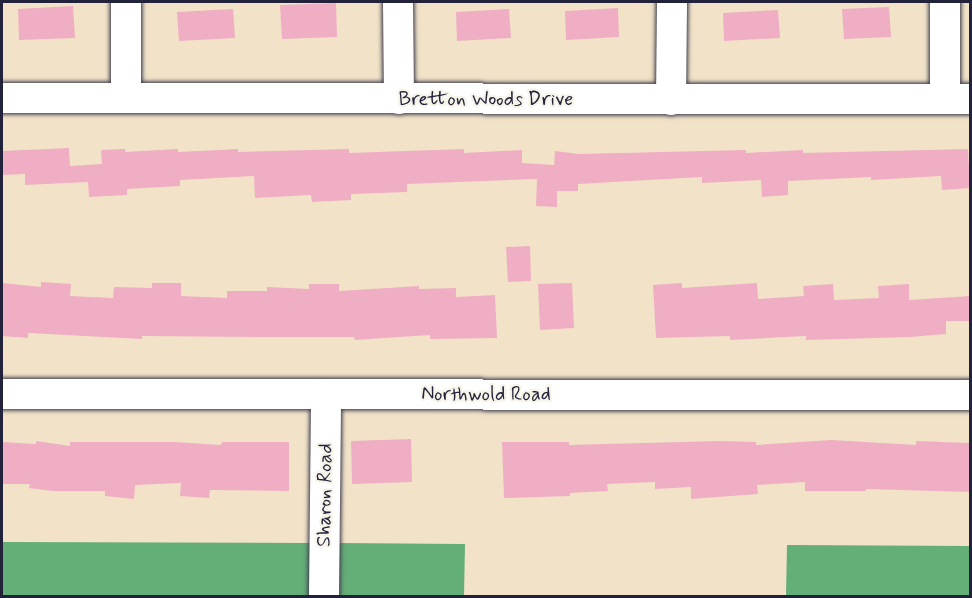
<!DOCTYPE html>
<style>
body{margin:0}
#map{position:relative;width:972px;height:598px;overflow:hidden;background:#f2e3c8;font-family:Mynerve,sans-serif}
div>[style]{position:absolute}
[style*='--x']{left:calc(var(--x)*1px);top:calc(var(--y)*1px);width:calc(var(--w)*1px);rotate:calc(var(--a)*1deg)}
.forest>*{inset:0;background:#64ae77}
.building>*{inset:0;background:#efaec3}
.roads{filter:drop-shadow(0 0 2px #413f50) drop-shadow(0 0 2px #413f50)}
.minor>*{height:30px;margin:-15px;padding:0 15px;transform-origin:15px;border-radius:15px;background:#fff}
span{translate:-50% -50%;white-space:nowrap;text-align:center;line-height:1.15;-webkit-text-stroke:4.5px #f7f3e8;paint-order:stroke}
.street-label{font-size:20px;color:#22223b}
.frame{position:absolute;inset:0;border:3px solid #22223b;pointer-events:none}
</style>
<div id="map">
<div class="forest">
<div style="clip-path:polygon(2px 542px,313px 543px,313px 596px,2px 596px)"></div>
<div style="clip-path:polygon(339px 543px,465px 544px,464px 596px,336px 596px)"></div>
<div style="clip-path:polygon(787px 545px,970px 546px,970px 596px,786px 596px)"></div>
</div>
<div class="building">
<div style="clip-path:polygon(336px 3px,337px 37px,282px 39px,280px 5px)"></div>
<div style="clip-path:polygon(73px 6px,75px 38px,19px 40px,18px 9px)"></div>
<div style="clip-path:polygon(889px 7px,891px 37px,844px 39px,842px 9px)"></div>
<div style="clip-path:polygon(618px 8px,619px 37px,566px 40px,565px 11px)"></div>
<div style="clip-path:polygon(233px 9px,235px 38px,179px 41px,177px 12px)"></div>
<div style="clip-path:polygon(509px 9px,511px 38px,457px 41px,456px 12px)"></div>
<div style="clip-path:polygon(778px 10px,780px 38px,724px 41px,723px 13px)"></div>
<div style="clip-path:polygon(69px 148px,70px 166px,102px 164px,101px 150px,125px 149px,125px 152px,178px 149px,178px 152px,238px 149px,238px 152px,349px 149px,349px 153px,464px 149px,464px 153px,522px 150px,522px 163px,554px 165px,555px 151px,579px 154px,746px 150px,746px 153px,803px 150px,803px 153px,968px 149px,970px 188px,942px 190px,941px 176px,871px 180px,871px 177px,788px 181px,788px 195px,762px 197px,761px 180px,702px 183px,702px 177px,578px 184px,578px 191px,557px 191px,557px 207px,536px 206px,537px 179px,407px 184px,407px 192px,351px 194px,351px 200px,312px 202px,311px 195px,255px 198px,254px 176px,180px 180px,180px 186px,127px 189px,127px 195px,89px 197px,88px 182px,25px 185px,25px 174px,2px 175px,2px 151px)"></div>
<div style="clip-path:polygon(530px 246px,531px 281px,508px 282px,506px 247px)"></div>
<div style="clip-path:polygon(41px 282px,71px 284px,70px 296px,113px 298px,114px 287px,152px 288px,152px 283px,181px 283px,181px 296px,227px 298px,227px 291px,267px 291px,267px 287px,309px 289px,309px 284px,339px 284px,339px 291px,419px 286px,419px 289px,456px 288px,456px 297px,495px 295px,497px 338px,430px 339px,430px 335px,355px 340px,354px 337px,268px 337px,142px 336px,142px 339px,28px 333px,28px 338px,2px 336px,3px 283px,41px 287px)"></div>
<div style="clip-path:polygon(572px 283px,574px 328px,540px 330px,538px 284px)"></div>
<div style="clip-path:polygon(682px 283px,682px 288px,757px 283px,758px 299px,804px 296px,803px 286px,833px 284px,834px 300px,879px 298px,878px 286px,909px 284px,909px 300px,970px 296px,970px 321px,946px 321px,946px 334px,911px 337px,806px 340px,806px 336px,730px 340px,730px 336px,656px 338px,653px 285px)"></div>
<div style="clip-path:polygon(411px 439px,412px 482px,352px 484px,351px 441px)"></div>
<div style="clip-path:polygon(831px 440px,916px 445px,916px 441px,970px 443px,970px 492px,866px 489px,866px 491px,805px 491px,805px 482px,757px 485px,758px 494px,691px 499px,691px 487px,655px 489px,655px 482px,607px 484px,608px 491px,570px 493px,570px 496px,504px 498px,502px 442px,569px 442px,569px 445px,719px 441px,756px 442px,756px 445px)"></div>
<div style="clip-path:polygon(36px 441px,70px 446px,70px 442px,175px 442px,221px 445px,222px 442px,289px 442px,289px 491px,210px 490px,209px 498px,180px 496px,181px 483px,135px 485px,134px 499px,105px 496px,105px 491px,52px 491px,29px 488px,30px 484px,2px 484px,2px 442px,36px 444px)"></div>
</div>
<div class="roads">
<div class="minor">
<div style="--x:398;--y:2;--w:97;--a:89.4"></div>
<div style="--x:2;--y:98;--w:968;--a:0.06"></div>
<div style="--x:126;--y:98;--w:96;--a:-90"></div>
<div style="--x:945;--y:99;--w:97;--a:-90"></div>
<div style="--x:671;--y:100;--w:98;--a:-89.4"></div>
<div style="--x:2;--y:394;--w:968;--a:0.06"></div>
<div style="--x:324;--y:596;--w:202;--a:-89.4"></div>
</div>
</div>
<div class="street-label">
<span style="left:486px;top:99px">Bretton Woods Drive</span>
<span style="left:486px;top:394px">Northwold Road</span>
<span style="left:325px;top:495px;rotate:-89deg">Sharon Road</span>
</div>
<div class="frame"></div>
</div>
